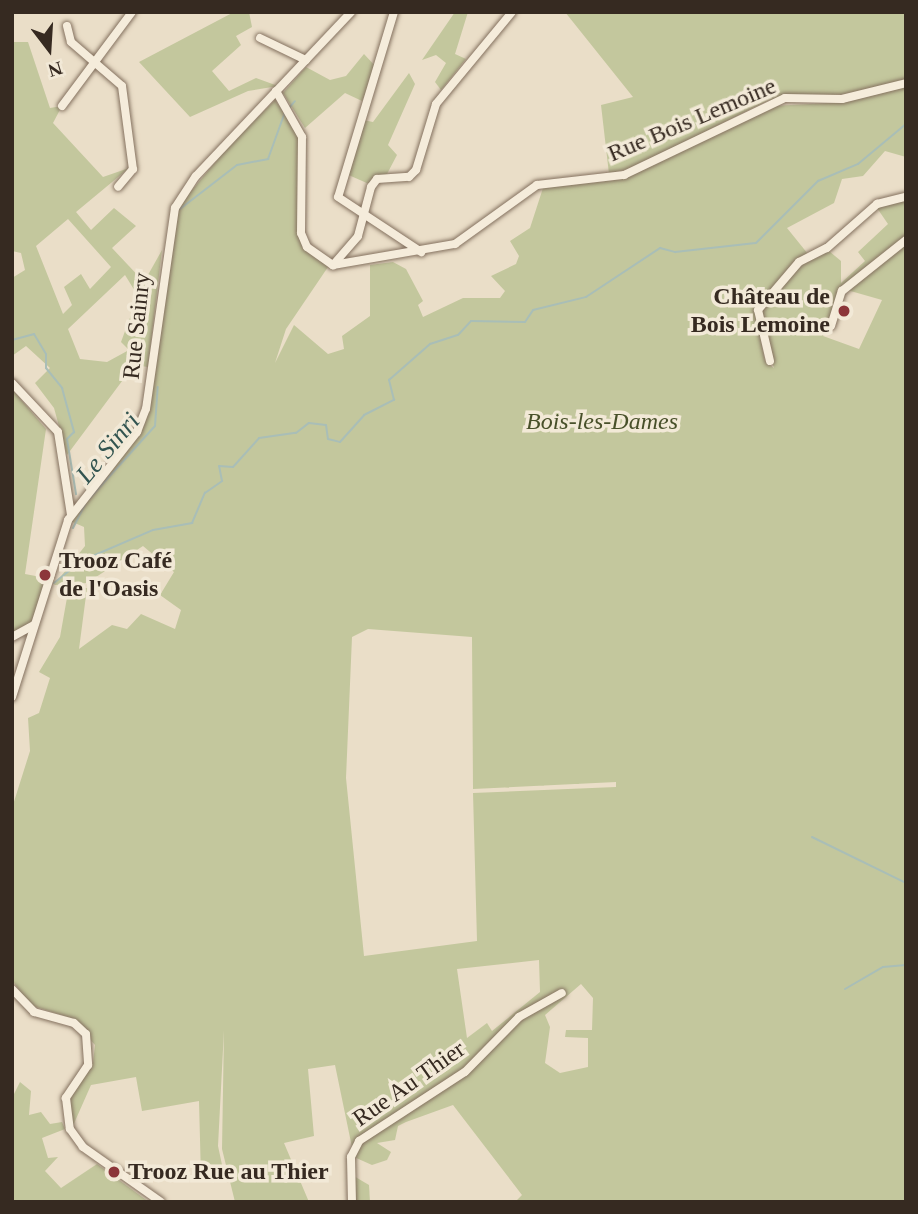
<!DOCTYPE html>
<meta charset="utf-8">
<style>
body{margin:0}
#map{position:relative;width:918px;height:1214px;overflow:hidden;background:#eadec8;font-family:"Times New Roman",serif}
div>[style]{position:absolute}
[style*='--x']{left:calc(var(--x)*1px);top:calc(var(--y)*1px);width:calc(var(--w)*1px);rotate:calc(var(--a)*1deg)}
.green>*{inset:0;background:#c3c79d}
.stream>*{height:2px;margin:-1px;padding:0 1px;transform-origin:1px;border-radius:1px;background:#a9beb7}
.roads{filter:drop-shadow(0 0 2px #84715f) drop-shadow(0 0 2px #84715f)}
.minor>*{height:8px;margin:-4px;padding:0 4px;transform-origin:4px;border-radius:4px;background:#f5ecdb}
.dots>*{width:19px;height:19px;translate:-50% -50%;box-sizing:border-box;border:4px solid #f2e9d7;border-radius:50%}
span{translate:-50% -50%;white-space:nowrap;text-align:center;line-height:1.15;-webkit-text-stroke:7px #f2e9d7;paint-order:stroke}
.street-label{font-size:24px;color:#362a21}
.poi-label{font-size:24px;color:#362a21;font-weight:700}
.right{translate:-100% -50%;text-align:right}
.left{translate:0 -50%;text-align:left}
.park-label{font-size:24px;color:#48502a;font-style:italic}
.water-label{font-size:26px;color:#325450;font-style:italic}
.frame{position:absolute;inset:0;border:14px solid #362a21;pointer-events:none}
.north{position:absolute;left:14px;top:14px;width:70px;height:70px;-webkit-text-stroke:5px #f2e9d7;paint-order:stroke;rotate:163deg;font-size:19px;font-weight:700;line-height:28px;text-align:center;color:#362a21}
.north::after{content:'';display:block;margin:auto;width:24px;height:32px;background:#362a21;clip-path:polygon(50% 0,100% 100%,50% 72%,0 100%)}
</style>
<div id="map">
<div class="green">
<div style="clip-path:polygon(234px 12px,249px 12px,252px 27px,236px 36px,241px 45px,212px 71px,229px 91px,256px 78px,278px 86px,248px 91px,190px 117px,139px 62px)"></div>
<div style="clip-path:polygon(455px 12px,468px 12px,455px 54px,466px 59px,441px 90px,435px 82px,446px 63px,436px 55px,422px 60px)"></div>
<div style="clip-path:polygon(evenodd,565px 12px,906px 12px,906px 157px,885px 151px,863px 176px,842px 179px,834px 203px,787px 228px,808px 254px,755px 311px,765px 361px,774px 368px,758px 321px,764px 306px,802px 263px,829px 251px,841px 261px,841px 283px,865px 261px,858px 252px,888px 224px,877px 208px,906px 200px,906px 1202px,515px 1202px,522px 1195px,453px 1105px,406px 1122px,398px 1126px,395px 1140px,377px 1143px,391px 1152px,387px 1160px,372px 1165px,354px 1157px,335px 1065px,308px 1069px,314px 1136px,284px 1143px,309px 1202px,235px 1202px,222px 1149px,224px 1030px,218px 1146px,224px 1174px,201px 1178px,199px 1101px,142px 1111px,136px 1077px,91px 1085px,72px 1128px,69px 1095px,93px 1063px,95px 1045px,71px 1018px,30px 1005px,12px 980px,12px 808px,30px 751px,28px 718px,39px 713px,50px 678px,39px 672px,60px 637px,68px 592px,87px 588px,79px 649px,112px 625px,127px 629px,141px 614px,175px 629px,181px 610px,160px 595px,174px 572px,143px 546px,87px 583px,54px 585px,85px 546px,84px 527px,68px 520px,137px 432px,146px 409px,178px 207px,227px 148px,275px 100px,299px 134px,298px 237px,328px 267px,286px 329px,275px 363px,294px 325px,328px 354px,344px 349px,342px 336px,370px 316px,370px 265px,393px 262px,406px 269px,423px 301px,418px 305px,423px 317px,463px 298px,500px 298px,505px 291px,491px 276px,516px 264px,519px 256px,510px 241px,530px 228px,543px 188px,624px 179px,772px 106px,848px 102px,847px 94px,769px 100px,634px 167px,609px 174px,601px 105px,633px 97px,565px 12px,840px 288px,882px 300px,859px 349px,823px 336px,840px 288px,565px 12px,368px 629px,472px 637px,473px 789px,616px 782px,616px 787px,473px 793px,477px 941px,364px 956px,346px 778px,352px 637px,368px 629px,565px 12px,539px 960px,540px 992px,492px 1031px,487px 1023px,467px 1038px,457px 969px,539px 960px,565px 12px,581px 984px,593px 998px,592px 1030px,566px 1030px,565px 1037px,588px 1038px,588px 1067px,560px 1073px,545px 1063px,550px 1027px,545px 1015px,581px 984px)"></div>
<div style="clip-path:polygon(evenodd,12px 42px,28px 42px,50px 108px,62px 106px,53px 123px,103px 177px,129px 168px,76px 212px,91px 230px,114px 208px,136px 226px,112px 248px,144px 282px,162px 250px,148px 367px,134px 365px,67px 455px,54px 408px,35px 383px,50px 368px,26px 346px,12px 356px,12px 278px,25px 270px,21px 253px,12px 251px,12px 42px,68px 219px,111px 267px,90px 289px,81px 274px,64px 287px,72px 305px,63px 314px,36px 246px,68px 219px,12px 42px,125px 275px,138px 296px,121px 342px,129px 350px,107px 362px,80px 359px,68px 329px,125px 275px)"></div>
<div style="clip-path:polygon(364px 54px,377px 68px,362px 101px,345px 93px,305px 128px,283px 93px,306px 67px,330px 80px,346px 76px)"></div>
<div style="clip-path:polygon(409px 73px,415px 84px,388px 145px,397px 155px,387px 174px,369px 184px,344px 173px,363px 120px,373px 122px)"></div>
<div style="clip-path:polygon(12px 389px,46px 429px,25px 574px,46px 578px,32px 623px,12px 635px)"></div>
<div style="clip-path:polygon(20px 1082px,31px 1091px,29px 1115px,41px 1112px,50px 1124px,62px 1122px,65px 1129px,42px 1138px,48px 1158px,58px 1157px,45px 1171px,61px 1188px,97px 1164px,149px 1202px,12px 1202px,12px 1098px)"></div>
<div style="clip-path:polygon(352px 1175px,369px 1185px,370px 1202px,352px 1202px)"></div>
</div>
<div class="stream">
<div style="--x:906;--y:102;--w:8;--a:90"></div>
<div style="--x:289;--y:108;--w:9;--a:-49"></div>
<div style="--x:180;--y:209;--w:72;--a:-37.7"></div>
<div style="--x:237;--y:165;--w:32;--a:-11"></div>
<div style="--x:268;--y:159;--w:50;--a:-70.1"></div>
<div style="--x:12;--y:340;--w:23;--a:-15"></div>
<div style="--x:34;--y:334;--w:23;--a:59"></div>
<div style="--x:46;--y:354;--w:14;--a:90"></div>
<div style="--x:46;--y:368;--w:26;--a:51"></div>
<div style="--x:62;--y:388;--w:46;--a:74.7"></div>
<div style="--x:74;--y:432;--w:10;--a:135"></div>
<div style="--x:67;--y:439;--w:56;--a:80.7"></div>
<div style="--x:89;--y:499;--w:98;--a:-47.9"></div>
<div style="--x:155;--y:426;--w:39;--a:-86"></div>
<div style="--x:73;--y:528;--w:27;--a:-63"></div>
<div style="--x:54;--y:583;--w:35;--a:-39"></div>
<div style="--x:81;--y:561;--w:78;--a:-23.3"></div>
<div style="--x:153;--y:530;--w:40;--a:-10"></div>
<div style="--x:192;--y:523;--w:33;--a:-67"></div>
<div style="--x:205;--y:493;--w:21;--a:-35"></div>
<div style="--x:222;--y:481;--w:15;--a:-101"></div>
<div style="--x:219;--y:466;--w:14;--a:4"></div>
<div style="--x:233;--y:467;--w:39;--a:-48"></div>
<div style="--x:259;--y:438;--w:37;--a:-8"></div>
<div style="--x:296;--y:433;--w:16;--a:-38"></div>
<div style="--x:309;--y:423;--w:17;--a:7"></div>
<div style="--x:326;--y:425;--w:14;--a:82"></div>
<div style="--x:328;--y:439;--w:12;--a:14"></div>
<div style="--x:340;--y:442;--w:36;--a:-48"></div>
<div style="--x:364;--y:415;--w:34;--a:-27"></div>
<div style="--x:394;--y:400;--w:21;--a:-104"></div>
<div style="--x:389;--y:380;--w:55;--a:-41.3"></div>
<div style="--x:430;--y:344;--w:29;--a:-18"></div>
<div style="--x:458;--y:335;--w:19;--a:-47"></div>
<div style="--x:471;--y:321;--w:54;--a:1.1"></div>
<div style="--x:525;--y:322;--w:14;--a:-56"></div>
<div style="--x:533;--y:310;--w:55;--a:-13.8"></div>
<div style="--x:586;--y:297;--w:89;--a:-33.5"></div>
<div style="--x:660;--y:248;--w:16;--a:15"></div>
<div style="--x:675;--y:252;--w:81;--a:-6.3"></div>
<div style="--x:756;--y:243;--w:88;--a:-45"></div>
<div style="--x:818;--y:181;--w:43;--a:-23"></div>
<div style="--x:858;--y:164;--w:62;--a:-39.8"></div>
<div style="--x:812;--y:837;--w:105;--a:26.1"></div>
<div style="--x:845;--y:989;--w:44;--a:-30.1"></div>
<div style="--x:883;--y:967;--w:23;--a:-5"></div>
</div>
<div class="roads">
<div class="minor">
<div style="--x:394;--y:12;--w:193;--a:106.8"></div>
<div style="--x:338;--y:197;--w:100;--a:33.5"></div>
<div style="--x:67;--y:26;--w:16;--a:76"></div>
<div style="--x:71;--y:42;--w:67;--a:40.8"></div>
<div style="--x:122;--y:86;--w:84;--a:82.5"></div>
<div style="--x:133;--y:169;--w:23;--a:130"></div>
<div style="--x:260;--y:38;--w:51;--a:25.6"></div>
<div style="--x:276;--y:91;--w:53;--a:60.5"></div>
<div style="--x:302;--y:137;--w:96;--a:90.6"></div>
<div style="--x:301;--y:233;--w:15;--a:67"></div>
<div style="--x:307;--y:247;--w:32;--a:35"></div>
<div style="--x:333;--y:265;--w:124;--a:-9.8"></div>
<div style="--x:455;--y:244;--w:101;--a:-35.7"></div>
<div style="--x:537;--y:185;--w:88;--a:-6.6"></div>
<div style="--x:624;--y:175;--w:178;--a:-25.6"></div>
<div style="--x:785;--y:98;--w:57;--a:1"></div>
<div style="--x:842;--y:99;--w:66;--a:-14"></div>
<div style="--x:62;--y:106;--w:117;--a:-53.3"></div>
<div style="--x:333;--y:265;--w:38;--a:-49"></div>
<div style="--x:358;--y:236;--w:51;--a:-75.1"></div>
<div style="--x:371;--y:187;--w:10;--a:-53"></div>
<div style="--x:377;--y:179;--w:32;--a:-4"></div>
<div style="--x:409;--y:177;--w:10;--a:-45"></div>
<div style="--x:416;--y:170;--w:69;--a:-73.1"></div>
<div style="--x:436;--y:104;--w:119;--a:-50.4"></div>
<div style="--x:831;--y:326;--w:37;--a:-73"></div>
<div style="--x:842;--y:291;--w:82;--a:-38.6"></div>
<div style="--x:770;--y:361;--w:52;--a:-103.2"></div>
<div style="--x:758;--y:310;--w:63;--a:-49.5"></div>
<div style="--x:799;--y:262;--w:31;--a:-27"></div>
<div style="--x:827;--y:248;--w:67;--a:-41.3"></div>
<div style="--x:877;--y:204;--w:30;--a:-14"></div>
<div style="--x:12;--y:383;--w:67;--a:46.8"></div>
<div style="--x:58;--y:432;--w:84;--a:81.1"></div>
<div style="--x:12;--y:637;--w:25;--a:-29"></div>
<div style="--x:12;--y:697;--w:186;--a:-72.4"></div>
<div style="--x:68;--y:520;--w:112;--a:-51.9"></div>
<div style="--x:137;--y:432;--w:25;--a:-69"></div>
<div style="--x:146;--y:409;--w:203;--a:-81.8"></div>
<div style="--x:175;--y:208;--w:38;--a:-57"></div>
<div style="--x:196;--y:176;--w:226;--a:-46.6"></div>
<div style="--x:12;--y:989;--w:32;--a:46"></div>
<div style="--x:34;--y:1012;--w:41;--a:15.4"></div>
<div style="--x:74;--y:1023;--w:16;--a:43"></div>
<div style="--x:86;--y:1034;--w:31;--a:86"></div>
<div style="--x:88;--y:1065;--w:40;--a:124"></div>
<div style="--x:66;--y:1098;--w:31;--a:83"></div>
<div style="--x:70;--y:1129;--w:22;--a:54"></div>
<div style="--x:83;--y:1147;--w:95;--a:35.2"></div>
<div style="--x:352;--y:1202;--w:45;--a:-91.3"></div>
<div style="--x:351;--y:1157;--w:18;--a:-63"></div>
<div style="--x:359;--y:1141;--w:126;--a:-33.1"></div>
<div style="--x:465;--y:1072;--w:77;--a:-45.5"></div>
<div style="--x:519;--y:1017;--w:49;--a:-29.2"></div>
</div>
</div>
<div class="dots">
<div style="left:844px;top:311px;background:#8c363a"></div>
<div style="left:45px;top:575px;background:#8c363a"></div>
<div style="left:114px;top:1172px;background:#8c363a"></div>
</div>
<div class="street-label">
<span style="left:692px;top:120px;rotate:-23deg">Rue Bois Lemoine</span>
<span style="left:137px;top:326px;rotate:-84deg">Rue Sainry</span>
<span style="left:409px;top:1084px;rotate:-35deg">Rue Au Thier</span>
</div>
<div class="poi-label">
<span class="right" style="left:830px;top:311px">Château de<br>Bois Lemoine</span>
<span class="left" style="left:59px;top:575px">Trooz Café<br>de l'Oasis</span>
<span class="left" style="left:128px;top:1172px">Trooz Rue au Thier</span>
</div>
<div class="park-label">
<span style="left:602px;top:422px">Bois-les-Dames</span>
</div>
<div class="water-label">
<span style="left:108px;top:448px;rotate:-50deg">Le Sinri</span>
</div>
<div class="frame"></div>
<div class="north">N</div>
</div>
